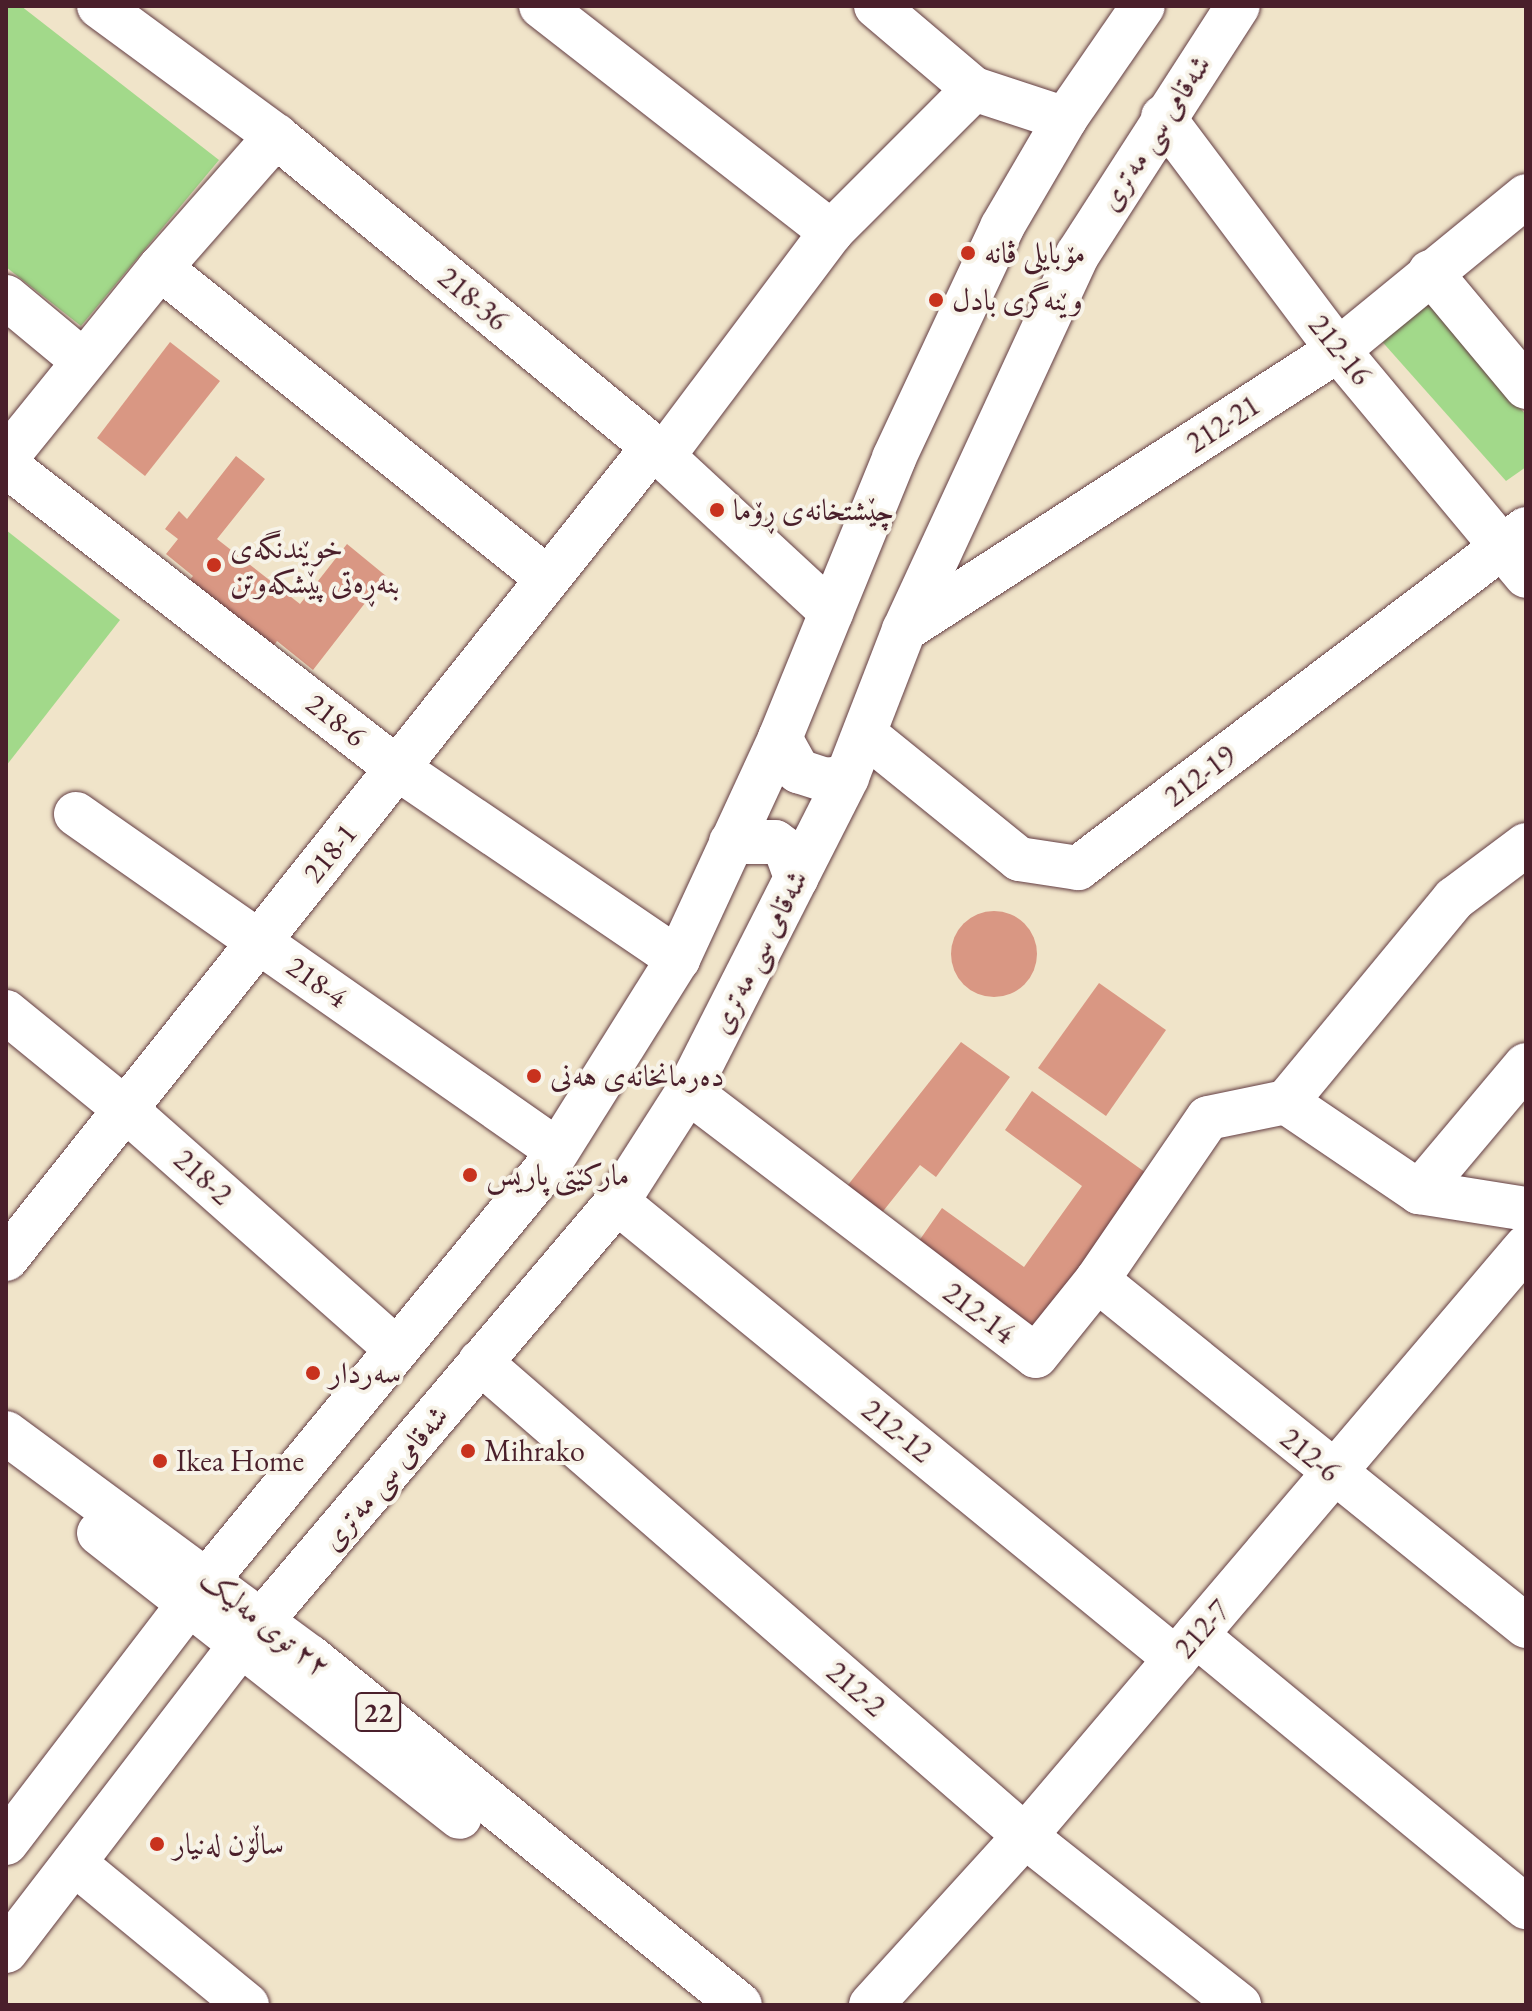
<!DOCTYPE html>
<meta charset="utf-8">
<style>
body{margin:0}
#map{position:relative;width:1532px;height:2011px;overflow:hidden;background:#f0e4c9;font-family:"EB Garamond",Amiri,serif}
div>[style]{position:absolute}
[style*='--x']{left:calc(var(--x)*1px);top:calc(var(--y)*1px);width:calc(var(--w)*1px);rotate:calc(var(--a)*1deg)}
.green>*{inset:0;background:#a2d98a}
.building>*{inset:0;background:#d99783}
.round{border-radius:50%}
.roads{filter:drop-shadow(0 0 2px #633d43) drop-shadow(0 0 2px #633d43)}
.minor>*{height:44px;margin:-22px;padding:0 22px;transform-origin:22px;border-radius:22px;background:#fff}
.major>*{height:44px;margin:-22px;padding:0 22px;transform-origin:22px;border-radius:22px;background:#fff}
.dots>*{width:22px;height:22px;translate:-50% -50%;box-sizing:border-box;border:4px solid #f7f3e8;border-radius:50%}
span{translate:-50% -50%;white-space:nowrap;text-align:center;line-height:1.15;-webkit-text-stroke:8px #f7f3e8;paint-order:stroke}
.shield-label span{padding:2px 6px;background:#f7f3e8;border:2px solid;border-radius:6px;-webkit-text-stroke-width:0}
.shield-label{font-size:28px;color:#4a1f2b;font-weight:700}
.street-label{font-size:30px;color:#4a1f2b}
.poi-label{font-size:30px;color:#4a1f2b}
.left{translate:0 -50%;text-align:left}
.frame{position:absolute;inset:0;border:8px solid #4a1f2b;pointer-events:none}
</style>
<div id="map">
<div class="green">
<div style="clip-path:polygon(6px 6px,21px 6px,219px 160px,81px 326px,6px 267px)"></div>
<div style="clip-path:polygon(1429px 300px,1526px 415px,1526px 467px,1506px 481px,1378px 337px)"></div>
<div style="clip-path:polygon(6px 530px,120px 620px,6px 766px)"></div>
</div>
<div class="building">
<div style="clip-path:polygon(170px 342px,220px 381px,145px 476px,97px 438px)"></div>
<div style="clip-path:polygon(236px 456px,265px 479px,217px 539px,300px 604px,347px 544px,386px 576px,313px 670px,277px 641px,270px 651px,186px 585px,193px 576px,166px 554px,178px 539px,165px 529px,179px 511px,187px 519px)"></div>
<div class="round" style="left:951px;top:911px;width:86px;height:86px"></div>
<div style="clip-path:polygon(1099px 983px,1166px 1030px,1106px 1116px,1038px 1068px)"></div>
<div style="clip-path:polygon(961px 1042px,1010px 1077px,936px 1177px,920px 1165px,880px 1215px,844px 1190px)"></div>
<div style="clip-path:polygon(1032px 1091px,1149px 1175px,1034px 1335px,914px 1248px,942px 1208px,1024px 1267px,1082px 1186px,1005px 1130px)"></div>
</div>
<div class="roads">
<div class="minor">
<div style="--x:99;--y:6;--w:220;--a:36.3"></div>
<div style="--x:276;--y:136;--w:489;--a:39.5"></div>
<div style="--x:653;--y:447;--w:243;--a:42.8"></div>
<div style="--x:541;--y:6;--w:368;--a:37.9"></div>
<div style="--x:876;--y:6;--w:128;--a:40.3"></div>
<div style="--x:974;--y:89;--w:96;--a:18.2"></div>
<div style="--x:1163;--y:117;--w:291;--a:53.1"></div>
<div style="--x:1338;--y:350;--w:294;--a:50.2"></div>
<div style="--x:160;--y:268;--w:497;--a:38.7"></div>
<div style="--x:1430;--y:272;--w:150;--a:50.1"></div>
<div style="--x:6;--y:297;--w:100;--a:39.7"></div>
<div style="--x:663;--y:456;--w:280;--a:-53.1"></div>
<div style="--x:831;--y:232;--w:202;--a:-45"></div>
<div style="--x:6;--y:458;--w:245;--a:-51"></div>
<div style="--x:160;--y:268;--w:176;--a:-48.7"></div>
<div style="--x:6;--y:465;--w:495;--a:37.8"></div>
<div style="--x:397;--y:768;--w:340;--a:34.2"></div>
<div style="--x:904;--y:630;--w:516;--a:-32.83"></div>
<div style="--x:1338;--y:350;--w:243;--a:-39.3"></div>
<div style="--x:866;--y:735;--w:197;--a:39"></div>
<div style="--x:1019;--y:859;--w:60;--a:8.7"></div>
<div style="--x:1078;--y:868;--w:562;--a:-37.11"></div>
<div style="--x:76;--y:814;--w:587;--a:34.94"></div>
<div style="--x:6;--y:1012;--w:154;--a:39.2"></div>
<div style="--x:125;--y:1109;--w:361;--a:41.5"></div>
<div style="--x:688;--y:1091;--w:437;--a:37.3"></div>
<div style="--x:1036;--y:1356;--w:97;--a:-51.2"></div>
<div style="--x:1097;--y:1280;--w:196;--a:-55.6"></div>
<div style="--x:1208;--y:1118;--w:80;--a:-11.6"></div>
<div style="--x:1286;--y:1102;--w:161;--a:34.1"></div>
<div style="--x:1419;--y:1192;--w:108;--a:9"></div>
<div style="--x:1286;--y:1102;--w:264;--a:-50.4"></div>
<div style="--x:1454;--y:899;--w:90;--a:-36.9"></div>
<div style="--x:1419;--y:1192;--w:166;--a:-49.9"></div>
<div style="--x:617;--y:1202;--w:722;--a:39.27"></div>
<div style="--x:6;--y:1259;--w:1038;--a:-51.45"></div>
<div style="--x:1097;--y:1280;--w:551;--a:38.89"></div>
<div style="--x:480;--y:1362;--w:722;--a:41.01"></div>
<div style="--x:1025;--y:1836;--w:273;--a:38.3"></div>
<div style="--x:1196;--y:1635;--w:428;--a:39.5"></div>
<div style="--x:74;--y:1863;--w:224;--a:39.4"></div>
<div style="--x:871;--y:2005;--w:229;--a:-47.7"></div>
<div style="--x:1025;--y:1836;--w:773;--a:-49.62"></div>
</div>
<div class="major">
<div style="--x:780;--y:738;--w:38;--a:61"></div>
<div style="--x:798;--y:771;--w:28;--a:18"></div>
<div style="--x:825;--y:780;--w:22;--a:-8"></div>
<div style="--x:731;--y:842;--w:44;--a:0"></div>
<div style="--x:775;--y:842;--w:14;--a:36"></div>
<div style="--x:786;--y:850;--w:30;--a:70"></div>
<div style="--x:6;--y:1433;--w:378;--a:36.4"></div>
<div style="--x:310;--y:1657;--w:553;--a:38.98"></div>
<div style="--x:99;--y:1533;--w:459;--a:38.2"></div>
<div style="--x:6;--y:1843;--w:332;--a:-52.6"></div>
<div style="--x:208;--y:1579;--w:535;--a:-50.54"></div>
<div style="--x:548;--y:1166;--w:244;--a:-57.9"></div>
<div style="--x:678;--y:959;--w:243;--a:-65.2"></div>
<div style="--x:780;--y:738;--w:302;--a:-67.8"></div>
<div style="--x:894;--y:458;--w:255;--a:-64.9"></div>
<div style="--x:1002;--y:227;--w:125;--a:-59.7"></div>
<div style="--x:1065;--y:119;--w:137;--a:-55.4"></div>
<div style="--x:6;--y:1951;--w:386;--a:-52.5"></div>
<div style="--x:241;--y:1645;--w:581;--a:-49.68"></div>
<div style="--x:617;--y:1202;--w:132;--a:-57.4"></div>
<div style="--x:688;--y:1091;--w:352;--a:-63.1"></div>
<div style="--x:847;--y:777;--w:158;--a:-68.8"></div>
<div style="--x:904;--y:630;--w:414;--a:-65.2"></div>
<div style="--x:1078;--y:254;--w:295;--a:-57.2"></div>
</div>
</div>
<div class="dots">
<div style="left:968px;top:253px;background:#c8321e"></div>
<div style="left:936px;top:300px;background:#c8321e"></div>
<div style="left:717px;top:510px;background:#c8321e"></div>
<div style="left:214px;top:565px;background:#c8321e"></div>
<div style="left:534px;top:1076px;background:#c8321e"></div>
<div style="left:470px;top:1175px;background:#c8321e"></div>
<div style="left:313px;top:1373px;background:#c8321e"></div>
<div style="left:468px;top:1451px;background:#c8321e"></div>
<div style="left:160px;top:1461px;background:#c8321e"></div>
<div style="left:157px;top:1844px;background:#c8321e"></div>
</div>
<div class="shield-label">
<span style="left:378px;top:1712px">22</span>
</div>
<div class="street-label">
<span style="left:1155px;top:133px;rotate:-57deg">شەقامی سی مەتری</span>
<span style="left:473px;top:299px;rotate:40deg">218-36</span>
<span style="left:1340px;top:350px;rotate:51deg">212-16</span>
<span style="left:1223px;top:424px;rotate:-33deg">212-21</span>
<span style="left:336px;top:720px;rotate:38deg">218-6</span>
<span style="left:1200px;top:776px;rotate:-37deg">212-19</span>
<span style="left:330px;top:853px;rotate:-51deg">218-1</span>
<span style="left:759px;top:952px;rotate:-63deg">شەقامی سی مەتری</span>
<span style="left:317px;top:982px;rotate:35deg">218-4</span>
<span style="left:203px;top:1177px;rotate:42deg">218-2</span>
<span style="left:979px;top:1313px;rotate:37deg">212-14</span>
<span style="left:897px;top:1431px;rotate:39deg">212-12</span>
<span style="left:1310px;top:1455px;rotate:39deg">212-6</span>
<span style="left:385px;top:1478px;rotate:-50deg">شەقامی سی مەتری</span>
<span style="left:265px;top:1623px;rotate:38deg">٢٢ توی مەلیک</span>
<span style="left:1202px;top:1629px;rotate:-49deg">212-7</span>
<span style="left:856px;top:1689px;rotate:41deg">212-2</span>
</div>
<div class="poi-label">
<span class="left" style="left:984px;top:253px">مۆبایلی ڤانە</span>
<span class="left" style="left:952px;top:300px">وێنەگری بادل</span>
<span class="left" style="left:733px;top:510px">چێشتخانەی ڕۆما</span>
<span class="left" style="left:230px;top:565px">خوێندنگەی<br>بنەڕەتی پێشکەوتن</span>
<span class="left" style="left:550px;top:1076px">دەرمانخانەی هەنی</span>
<span class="left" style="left:486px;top:1175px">مارکێتی پاریس</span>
<span class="left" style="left:329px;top:1373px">سەردار</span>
<span class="left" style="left:484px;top:1451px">Mihrako</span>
<span class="left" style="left:176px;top:1461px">Ikea Home</span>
<span class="left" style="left:173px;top:1844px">ساڵۆن لەنیار</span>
</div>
<div class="frame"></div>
</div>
